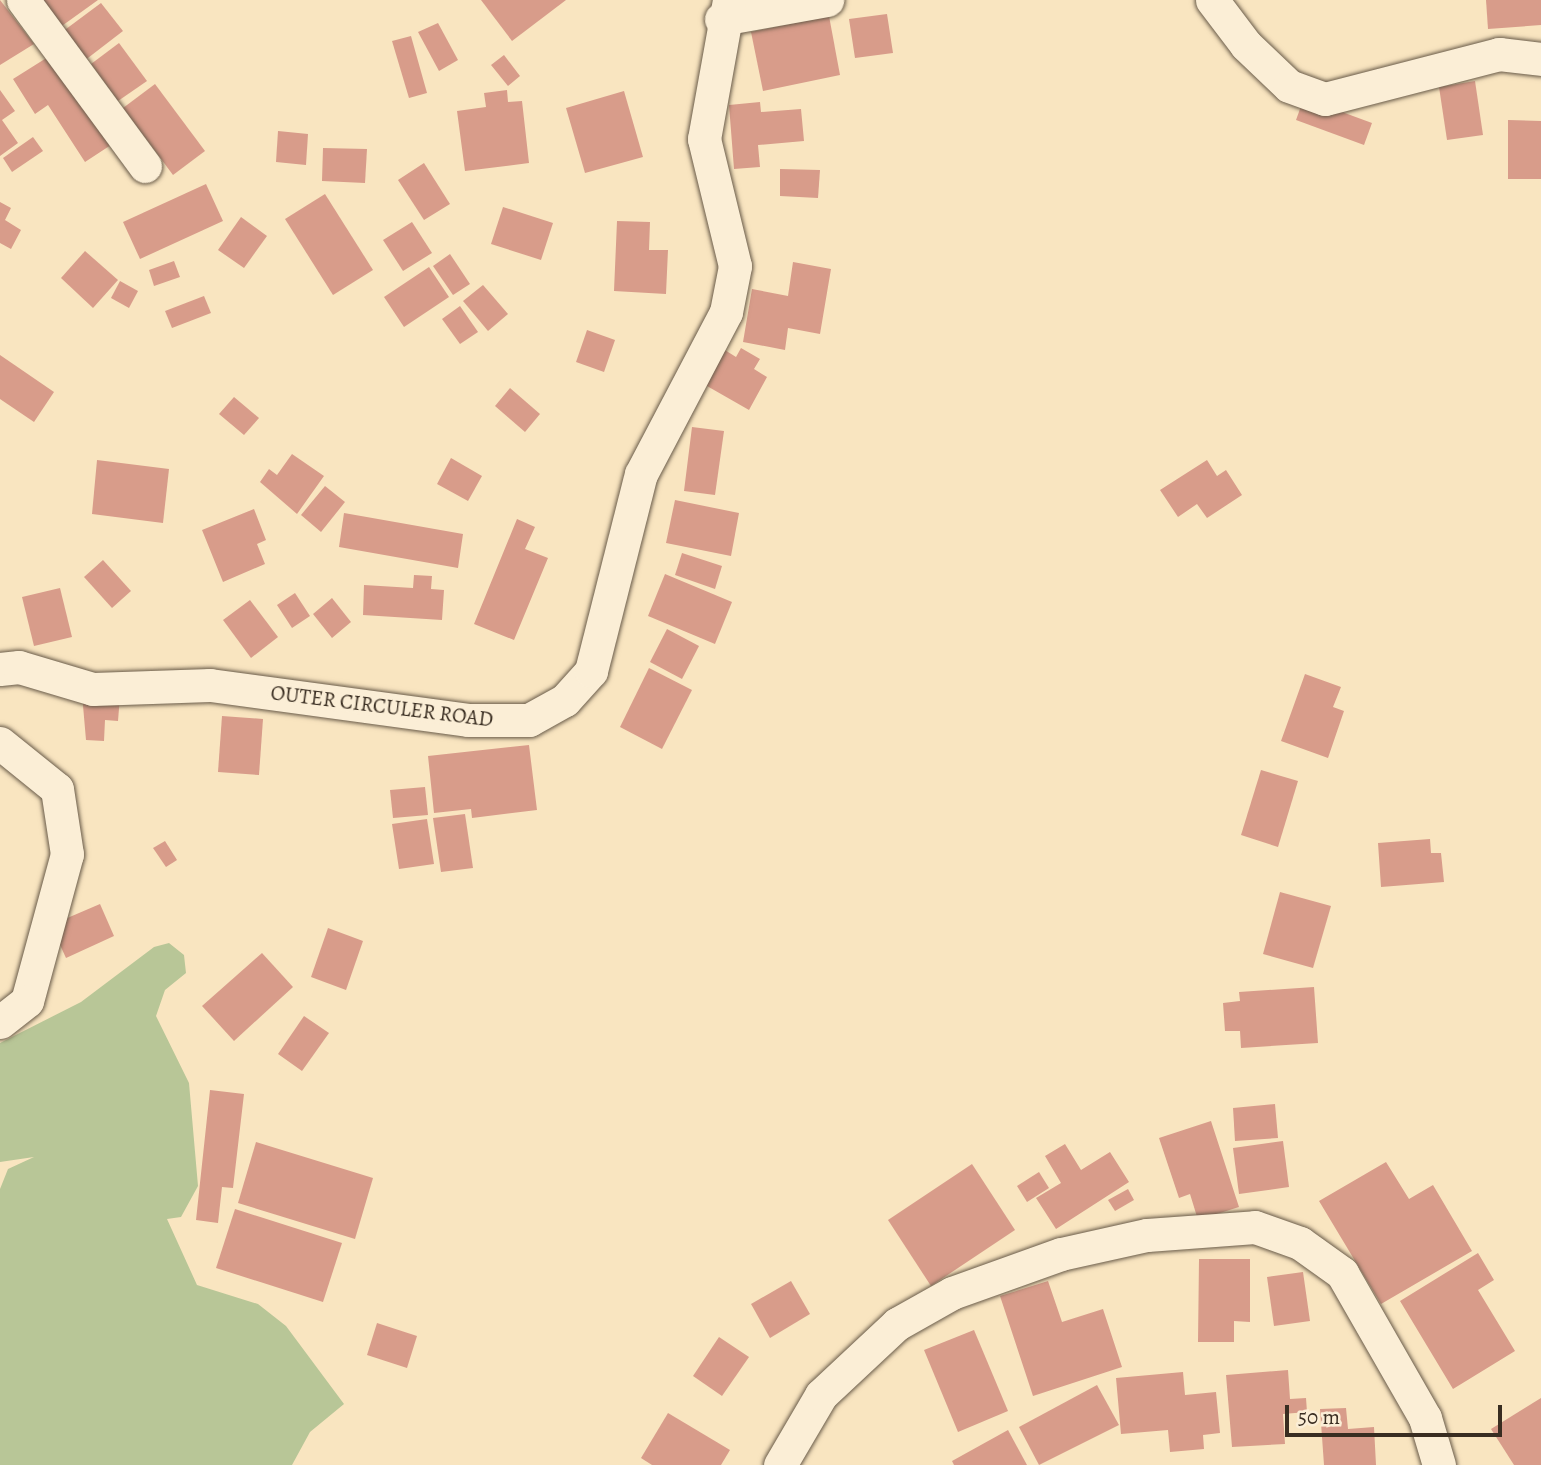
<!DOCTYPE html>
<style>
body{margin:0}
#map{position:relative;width:1541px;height:1465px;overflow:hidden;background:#f9e5c0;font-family:Alegreya,serif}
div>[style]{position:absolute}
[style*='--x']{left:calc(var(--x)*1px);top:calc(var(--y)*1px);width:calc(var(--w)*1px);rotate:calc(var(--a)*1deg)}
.green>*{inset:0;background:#b8c697}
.building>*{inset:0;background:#d89c8a}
.roads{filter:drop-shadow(0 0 2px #695b49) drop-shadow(0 0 2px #695b49)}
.minor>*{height:33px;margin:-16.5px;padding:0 16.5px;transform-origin:16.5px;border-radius:16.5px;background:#fbeed6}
span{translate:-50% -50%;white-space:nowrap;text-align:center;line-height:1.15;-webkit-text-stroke:7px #fbeed6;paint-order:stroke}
.street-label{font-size:21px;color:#392d21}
.scale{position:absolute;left:1285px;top:1405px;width:217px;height:32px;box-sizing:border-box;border:4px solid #392d21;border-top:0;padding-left:9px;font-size:21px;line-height:24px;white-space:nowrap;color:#392d21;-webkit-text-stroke:5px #fbeed6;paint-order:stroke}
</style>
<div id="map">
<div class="green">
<div style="clip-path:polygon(169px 943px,184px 955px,186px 973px,165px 990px,156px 1016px,189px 1083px,198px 1186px,181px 1217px,167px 1219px,197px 1285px,258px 1304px,286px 1326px,344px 1404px,310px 1432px,292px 1465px,0 1465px,0 1189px,8px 1169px,34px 1157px,0 1162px,0 1043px,81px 1002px,154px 947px)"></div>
</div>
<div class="building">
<div style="clip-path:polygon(0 0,34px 44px,0 65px)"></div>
<div style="clip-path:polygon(39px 0,98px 0,59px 28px)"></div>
<div style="clip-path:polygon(481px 0,566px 0,512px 41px)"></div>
<div style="clip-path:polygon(1486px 0,1541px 0,1541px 25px,1488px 29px)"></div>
<div style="clip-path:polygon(101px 3px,123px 31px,84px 61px,62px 32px)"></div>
<div style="clip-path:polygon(887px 14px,893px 53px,855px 58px,849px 19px)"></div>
<div style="clip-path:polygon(829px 16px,840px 75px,763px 91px,751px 32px)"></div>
<div style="clip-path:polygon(438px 23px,458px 60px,439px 71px,418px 32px)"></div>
<div style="clip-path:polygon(411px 36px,427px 93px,409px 98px,392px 41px)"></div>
<div style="clip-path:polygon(119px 43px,147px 81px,118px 101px,91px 64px)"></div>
<div style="clip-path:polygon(504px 55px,520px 76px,508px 86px,491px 65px)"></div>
<div style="clip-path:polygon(48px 57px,114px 143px,85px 162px,48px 105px,35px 114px,13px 79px)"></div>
<div style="clip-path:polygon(1475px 81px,1483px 135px,1447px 140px,1439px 87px)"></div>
<div style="clip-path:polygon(155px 84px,205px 151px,173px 175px,123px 108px)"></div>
<div style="clip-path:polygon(0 90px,15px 111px,2px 120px,18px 143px,0 156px)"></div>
<div style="clip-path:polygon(507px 90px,508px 102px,522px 101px,529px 163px,465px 171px,457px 111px,486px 107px,484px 93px)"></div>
<div style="clip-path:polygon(624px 91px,643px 157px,585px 173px,566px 108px)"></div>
<div style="clip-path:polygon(1304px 98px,1372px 123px,1364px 145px,1296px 120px)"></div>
<div style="clip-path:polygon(760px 102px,761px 112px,801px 109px,804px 141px,758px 145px,760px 167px,734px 169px,729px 105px)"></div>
<div style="clip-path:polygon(1508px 120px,1541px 121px,1541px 179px,1508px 179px)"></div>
<div style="clip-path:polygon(278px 131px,308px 134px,306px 165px,276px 162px)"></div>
<div style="clip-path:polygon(33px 137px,43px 151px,12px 172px,3px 158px)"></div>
<div style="clip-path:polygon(323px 148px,367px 149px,365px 183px,322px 181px)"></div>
<div style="clip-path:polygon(424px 163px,450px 204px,424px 220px,398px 180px)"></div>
<div style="clip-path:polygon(780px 169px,820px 170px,818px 198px,780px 196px)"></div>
<div style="clip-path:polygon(206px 184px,223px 221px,140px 259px,123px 222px)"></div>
<div style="clip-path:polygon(325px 194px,373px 270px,333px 295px,285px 219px)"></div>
<div style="clip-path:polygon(0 202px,11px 208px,5px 220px,21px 230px,11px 249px,0 243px)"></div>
<div style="clip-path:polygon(503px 207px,553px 223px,541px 260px,491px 244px)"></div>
<div style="clip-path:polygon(241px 217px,267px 236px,244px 268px,218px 250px)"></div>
<div style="clip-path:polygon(617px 221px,650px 222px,649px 250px,668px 250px,666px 294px,614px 291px)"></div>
<div style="clip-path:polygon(412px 222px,432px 253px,403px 271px,383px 240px)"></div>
<div style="clip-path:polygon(85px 251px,118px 280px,93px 308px,61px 278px)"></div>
<div style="clip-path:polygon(450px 254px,470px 284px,453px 295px,433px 266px)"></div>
<div style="clip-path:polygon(174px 261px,180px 277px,154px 286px,149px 270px)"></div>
<div style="clip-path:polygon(793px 262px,831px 269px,820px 334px,788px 328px,785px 350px,743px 342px,752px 289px,788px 296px)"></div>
<div style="clip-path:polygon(429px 267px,449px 297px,404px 327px,384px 297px)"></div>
<div style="clip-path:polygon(120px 281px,138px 291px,129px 308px,111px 298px)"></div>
<div style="clip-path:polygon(483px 285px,508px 314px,488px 331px,463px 301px)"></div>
<div style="clip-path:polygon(204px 296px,211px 313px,172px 328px,165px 311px)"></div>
<div style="clip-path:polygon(460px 306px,478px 332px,460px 344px,442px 319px)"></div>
<div style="clip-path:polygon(587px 330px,615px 340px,604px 372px,576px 362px)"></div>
<div style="clip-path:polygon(720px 347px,736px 357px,741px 348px,760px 359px,754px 369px,767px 377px,749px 410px,700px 382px)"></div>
<div style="clip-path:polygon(0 355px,54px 392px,34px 422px,0 399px)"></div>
<div style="clip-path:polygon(510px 388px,540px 414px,525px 432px,495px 406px)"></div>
<div style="clip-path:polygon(234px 397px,259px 418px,244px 435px,219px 414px)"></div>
<div style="clip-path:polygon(692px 427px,724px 431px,715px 495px,684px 491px)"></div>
<div style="clip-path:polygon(292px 454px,324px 476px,297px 514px,260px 482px,269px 469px,277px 475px)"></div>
<div style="clip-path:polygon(451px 458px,482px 476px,468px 501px,437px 484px)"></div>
<div style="clip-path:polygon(97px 460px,169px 469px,163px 523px,92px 514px)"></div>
<div style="clip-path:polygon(1207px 460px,1217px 476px,1226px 470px,1242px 495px,1207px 518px,1197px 504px,1178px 517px,1160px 490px)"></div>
<div style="clip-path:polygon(325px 486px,345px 502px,321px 532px,301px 515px)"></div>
<div style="clip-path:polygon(675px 500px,739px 513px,731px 556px,666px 543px)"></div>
<div style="clip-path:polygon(254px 509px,266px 540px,257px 544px,265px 564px,223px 582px,202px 530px)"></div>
<div style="clip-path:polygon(344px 513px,463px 534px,458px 568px,339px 547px)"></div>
<div style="clip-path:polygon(517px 519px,535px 527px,525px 549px,548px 558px,514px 640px,474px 624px)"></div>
<div style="clip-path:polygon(682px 553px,722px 566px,715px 589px,675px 575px)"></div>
<div style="clip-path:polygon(103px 560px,131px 591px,112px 608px,84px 577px)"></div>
<div style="clip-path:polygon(665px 574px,732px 602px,715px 644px,648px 616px)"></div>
<div style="clip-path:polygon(414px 575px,432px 576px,431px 589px,444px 590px,442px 620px,363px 615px,364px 585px,413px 588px)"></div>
<div style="clip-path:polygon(60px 588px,72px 637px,34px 646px,22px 597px)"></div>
<div style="clip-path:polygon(295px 593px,310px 616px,292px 628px,277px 605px)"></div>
<div style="clip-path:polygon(332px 598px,351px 622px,332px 638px,313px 614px)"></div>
<div style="clip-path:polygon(250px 600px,278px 637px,251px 658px,223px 620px)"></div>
<div style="clip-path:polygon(667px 629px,699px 646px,682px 679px,650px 662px)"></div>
<div style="clip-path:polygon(649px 668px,692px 690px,662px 749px,620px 727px)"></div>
<div style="clip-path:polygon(1305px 674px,1341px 687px,1333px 707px,1344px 711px,1328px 758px,1281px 741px)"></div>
<div style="clip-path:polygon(82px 694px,120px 696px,118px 721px,105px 720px,104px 741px,86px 740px)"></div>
<div style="clip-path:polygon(222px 716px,263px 719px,259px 775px,218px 772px)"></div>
<div style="clip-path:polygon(529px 745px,537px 810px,472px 818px,471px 809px,434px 813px,428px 756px)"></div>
<div style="clip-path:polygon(1261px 770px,1298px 781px,1278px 847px,1241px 835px)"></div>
<div style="clip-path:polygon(425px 787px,428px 815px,393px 818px,390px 790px)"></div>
<div style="clip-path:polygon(465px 814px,473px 868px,441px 872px,433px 818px)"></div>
<div style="clip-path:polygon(427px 819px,434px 864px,399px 869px,392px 824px)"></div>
<div style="clip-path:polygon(1430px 839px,1431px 853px,1441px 853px,1444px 882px,1381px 887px,1378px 843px)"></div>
<div style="clip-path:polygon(165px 841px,177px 860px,166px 867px,153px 848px)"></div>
<div style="clip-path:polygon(1280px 892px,1331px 906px,1313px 968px,1263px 954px)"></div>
<div style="clip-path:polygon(100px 904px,114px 936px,66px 958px,51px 925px)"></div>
<div style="clip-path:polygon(328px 928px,363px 941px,346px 990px,311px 977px)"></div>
<div style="clip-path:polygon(262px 953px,293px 987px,234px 1041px,202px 1006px)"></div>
<div style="clip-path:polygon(1314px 987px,1318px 1043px,1241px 1048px,1240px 1031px,1225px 1031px,1223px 1003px,1240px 1001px,1239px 992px)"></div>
<div style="clip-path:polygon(304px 1016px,329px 1033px,302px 1071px,278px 1054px)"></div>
<div style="clip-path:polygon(210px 1090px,244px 1094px,233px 1188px,222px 1187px,218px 1223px,196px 1220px)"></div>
<div style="clip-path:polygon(1275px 1104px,1278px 1138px,1235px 1141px,1233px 1108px)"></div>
<div style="clip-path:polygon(1211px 1121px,1239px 1207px,1198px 1220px,1190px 1194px,1179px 1198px,1159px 1138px)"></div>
<div style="clip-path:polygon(1283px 1141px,1289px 1187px,1239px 1194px,1233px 1148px)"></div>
<div style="clip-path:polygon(256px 1142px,373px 1178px,355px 1239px,238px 1203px)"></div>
<div style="clip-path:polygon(1065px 1144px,1081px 1170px,1110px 1152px,1129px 1182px,1056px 1229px,1036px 1198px,1061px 1183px,1045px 1156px)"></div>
<div style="clip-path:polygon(1386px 1162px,1409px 1199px,1433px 1185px,1472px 1251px,1381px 1304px,1319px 1201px)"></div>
<div style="clip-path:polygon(972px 1164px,1015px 1230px,931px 1286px,888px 1220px)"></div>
<div style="clip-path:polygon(1039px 1172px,1049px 1188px,1027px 1202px,1017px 1186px)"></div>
<div style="clip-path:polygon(1128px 1189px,1134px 1200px,1115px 1211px,1108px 1200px)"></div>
<div style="clip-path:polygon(235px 1209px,342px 1243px,323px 1302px,216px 1268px)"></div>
<div style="clip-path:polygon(1478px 1253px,1494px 1280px,1478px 1290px,1515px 1351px,1453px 1389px,1400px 1301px)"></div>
<div style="clip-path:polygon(1199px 1259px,1250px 1259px,1250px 1322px,1234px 1321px,1234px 1342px,1198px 1342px)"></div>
<div style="clip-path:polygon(1303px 1272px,1310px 1321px,1274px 1326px,1267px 1277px)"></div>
<div style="clip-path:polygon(791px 1281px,810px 1314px,770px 1338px,751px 1304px)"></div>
<div style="clip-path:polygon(1048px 1281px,1062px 1322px,1103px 1309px,1122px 1367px,1033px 1396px,1000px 1296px)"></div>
<div style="clip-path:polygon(377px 1323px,417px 1336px,407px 1368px,367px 1355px)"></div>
<div style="clip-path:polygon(974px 1330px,1008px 1411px,958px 1432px,924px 1350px)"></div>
<div style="clip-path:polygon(719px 1337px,749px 1357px,722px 1396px,693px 1376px)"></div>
<div style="clip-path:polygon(1288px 1370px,1290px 1399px,1306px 1398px,1307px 1412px,1283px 1414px,1285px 1444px,1232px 1447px,1226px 1375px)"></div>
<div style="clip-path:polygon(1183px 1372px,1185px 1395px,1216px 1392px,1220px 1433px,1203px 1435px,1204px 1449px,1170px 1452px,1168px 1430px,1121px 1434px,1116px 1378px)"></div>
<div style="clip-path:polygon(1097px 1385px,1119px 1425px,1039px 1465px,1019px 1427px)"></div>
<div style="clip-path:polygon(1541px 1398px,1541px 1465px,1514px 1465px,1491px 1429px)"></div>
<div style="clip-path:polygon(1346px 1408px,1348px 1429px,1374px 1427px,1376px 1465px,1324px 1465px,1320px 1409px)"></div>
<div style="clip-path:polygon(668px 1413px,730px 1450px,721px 1465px,652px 1465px,641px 1458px)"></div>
<div style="clip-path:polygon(1008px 1430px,1027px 1465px,954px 1465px,952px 1461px)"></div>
</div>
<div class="roads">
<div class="minor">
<div style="--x:23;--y:0;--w:206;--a:53.7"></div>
<div style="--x:1212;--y:0;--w:56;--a:52.9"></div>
<div style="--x:1246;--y:45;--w:59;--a:43.6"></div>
<div style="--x:1289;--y:86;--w:38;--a:20"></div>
<div style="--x:1325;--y:99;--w:180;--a:-14.5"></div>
<div style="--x:1499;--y:54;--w:42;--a:6.8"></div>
<div style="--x:721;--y:19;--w:108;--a:-10.2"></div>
<div style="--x:0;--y:669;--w:19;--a:-6"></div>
<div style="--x:19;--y:667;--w:77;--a:16.6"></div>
<div style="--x:93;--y:689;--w:117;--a:-2"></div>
<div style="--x:210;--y:685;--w:260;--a:7.7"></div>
<div style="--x:468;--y:720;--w:61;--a:0"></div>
<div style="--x:529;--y:720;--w:41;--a:-29.1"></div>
<div style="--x:565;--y:700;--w:39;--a:-48"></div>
<div style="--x:591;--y:671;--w:203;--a:-75.8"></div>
<div style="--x:641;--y:474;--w:183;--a:-62.3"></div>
<div style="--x:726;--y:312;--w:47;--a:-78.9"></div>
<div style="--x:735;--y:266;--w:131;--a:-103.7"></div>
<div style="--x:704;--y:139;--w:141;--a:-79.8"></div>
<div style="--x:0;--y:743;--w:73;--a:38.9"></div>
<div style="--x:57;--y:789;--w:66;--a:81.3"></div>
<div style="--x:67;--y:854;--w:152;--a:105.2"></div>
<div style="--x:27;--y:1001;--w:34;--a:142"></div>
<div style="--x:780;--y:1465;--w:81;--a:-59.6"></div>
<div style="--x:821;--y:1395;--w:104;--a:-43.1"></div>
<div style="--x:897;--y:1324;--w:63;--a:-29.4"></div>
<div style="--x:952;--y:1293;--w:116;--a:-19.7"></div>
<div style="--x:1061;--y:1254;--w:88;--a:-12.5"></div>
<div style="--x:1147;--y:1235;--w:108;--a:-4.2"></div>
<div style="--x:1255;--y:1227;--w:48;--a:19.6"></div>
<div style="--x:1300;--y:1243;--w:52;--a:35.5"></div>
<div style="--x:1342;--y:1273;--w:167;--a:60.2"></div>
<div style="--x:1425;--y:1418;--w:49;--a:73.4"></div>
</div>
</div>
<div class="street-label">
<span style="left:382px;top:706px;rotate:7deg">OUTER CIRCULER ROAD</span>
</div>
<div class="scale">50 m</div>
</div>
